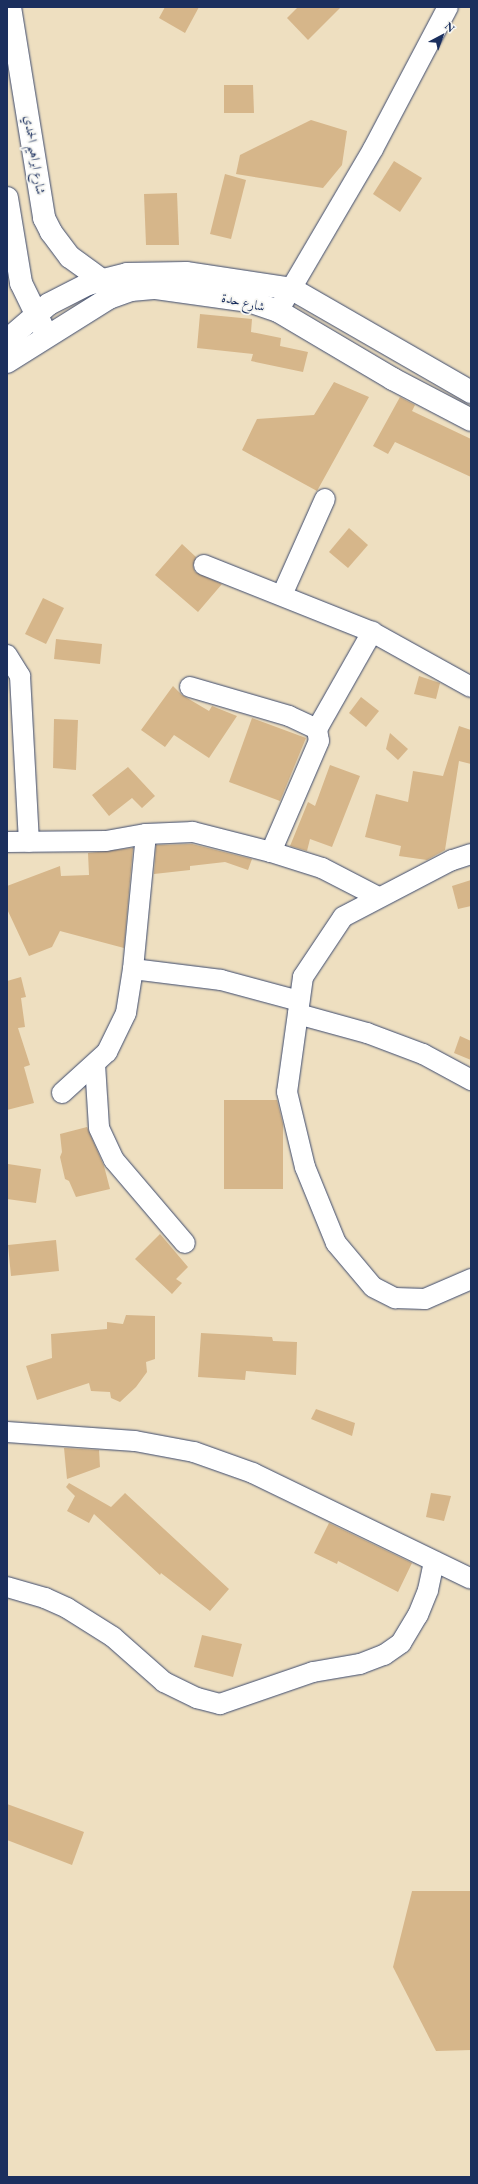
<!DOCTYPE html>
<meta charset="utf-8">
<style>
body{margin:0}
#map{position:relative;width:478px;height:2184px;overflow:hidden;background:#eedfc0;font-family:"EB Garamond",Amiri,serif}
div>[style]{position:absolute}
[style*='--x']{left:calc(var(--x)*1px);top:calc(var(--y)*1px);width:calc(var(--w)*1px);rotate:calc(var(--a)*1deg)}
.building>*{inset:0;background:#d6b68a}
.roads{filter:drop-shadow(0 0 1px #3b496d) drop-shadow(0 0 1px #3b496d)}
.minor>*{height:20px;margin:-10px;padding:0 10px;transform-origin:10px;border-radius:10px;background:#fff}
.major>*{height:22px;margin:-11px;padding:0 11px;transform-origin:11px;border-radius:11px;background:#fff}
span{translate:-50% -50%;white-space:nowrap;text-align:center;line-height:1.15;-webkit-text-stroke:3.5px #f6f6f2;paint-order:stroke}
.street-label{font-size:13px;color:#1b2f5e}
.frame{position:absolute;inset:0;border:8px solid #1b2f5e;pointer-events:none}
.north{position:absolute;left:422px;top:16px;width:40px;height:40px;-webkit-text-stroke:3px #f6f6f2;paint-order:stroke;rotate:41deg;font-size:11px;font-weight:700;line-height:16px;text-align:center;color:#1b2f5e}
.north::after{content:'';display:block;margin:auto;width:14px;height:18px;background:#1b2f5e;clip-path:polygon(50% 0,100% 100%,50% 72%,0 100%)}
</style>
<div id="map">
<div class="building">
<div style="clip-path:polygon(165px 7px,199px 7px,185px 33px,159px 18px)"></div>
<div style="clip-path:polygon(298px 7px,341px 7px,308px 40px,287px 18px)"></div>
<div style="clip-path:polygon(224px 85px,253px 85px,254px 113px,224px 113px)"></div>
<div style="clip-path:polygon(311px 120px,347px 131px,342px 165px,323px 188px,236px 174px,240px 155px)"></div>
<div style="clip-path:polygon(394px 161px,422px 178px,400px 212px,373px 194px)"></div>
<div style="clip-path:polygon(225px 174px,246px 180px,231px 239px,210px 234px)"></div>
<div style="clip-path:polygon(177px 193px,179px 245px,146px 245px,144px 194px)"></div>
<div style="clip-path:polygon(200px 314px,252px 319px,251px 332px,281px 338px,280px 346px,308px 352px,303px 372px,251px 361px,253px 354px,197px 348px)"></div>
<div style="clip-path:polygon(334px 382px,369px 397px,317px 491px,242px 450px,257px 419px,314px 415px)"></div>
<div style="clip-path:polygon(400px 397px,415px 405px,412px 411px,471px 439px,471px 477px,395px 442px,388px 454px,373px 446px)"></div>
<div style="clip-path:polygon(349px 528px,368px 545px,348px 568px,329px 552px)"></div>
<div style="clip-path:polygon(182px 544px,196px 557px,193px 566px,195px 572px,222px 584px,198px 612px,155px 575px)"></div>
<div style="clip-path:polygon(43px 598px,64px 608px,46px 644px,25px 634px)"></div>
<div style="clip-path:polygon(56px 639px,102px 644px,100px 664px,54px 659px)"></div>
<div style="clip-path:polygon(419px 676px,440px 683px,436px 699px,414px 694px)"></div>
<div style="clip-path:polygon(173px 686px,182px 695px,209px 711px,212px 706px,237px 716px,209px 758px,174px 735px,165px 747px,141px 730px)"></div>
<div style="clip-path:polygon(361px 697px,379px 711px,366px 727px,349px 713px)"></div>
<div style="clip-path:polygon(252px 718px,306px 738px,280px 801px,229px 782px)"></div>
<div style="clip-path:polygon(54px 719px,78px 720px,76px 770px,53px 768px)"></div>
<div style="clip-path:polygon(459px 726px,471px 730px,471px 764px,459px 761px,445px 850px,427px 860px,399px 856px,401px 846px,365px 837px,376px 794px,408px 802px,413px 771px,443px 776px)"></div>
<div style="clip-path:polygon(390px 733px,408px 749px,398px 760px,386px 749px)"></div>
<div style="clip-path:polygon(330px 765px,360px 776px,332px 847px,310px 839px,307px 851px,290px 846px,308px 802px,315px 806px)"></div>
<div style="clip-path:polygon(128px 767px,155px 796px,142px 808px,132px 798px,109px 816px,92px 795px)"></div>
<div style="clip-path:polygon(192px 844px,252px 859px,248px 870px,225px 862px,190px 866px,190px 870px,154px 874px,156px 845px)"></div>
<div style="clip-path:polygon(133px 848px,124px 948px,60px 931px,52px 947px,29px 956px,7px 909px,7px 886px,60px 866px,61px 876px,89px 875px,88px 853px)"></div>
<div style="clip-path:polygon(471px 880px,471px 906px,458px 909px,452px 886px)"></div>
<div style="clip-path:polygon(21px 977px,26px 997px,21px 998px,25px 1027px,18px 1028px,30px 1065px,24px 1067px,34px 1103px,7px 1110px,7px 981px)"></div>
<div style="clip-path:polygon(460px 1036px,471px 1041px,471px 1060px,454px 1053px)"></div>
<div style="clip-path:polygon(224px 1100px,277px 1100px,283px 1124px,283px 1189px,224px 1189px)"></div>
<div style="clip-path:polygon(87px 1127px,104px 1166px,110px 1189px,76px 1197px,69px 1181px,65px 1179px,60px 1157px,62px 1152px,60px 1134px)"></div>
<div style="clip-path:polygon(8px 1164px,41px 1169px,36px 1203px,7px 1199px)"></div>
<div style="clip-path:polygon(160px 1234px,188px 1267px,176px 1279px,182px 1283px,172px 1294px,135px 1259px)"></div>
<div style="clip-path:polygon(56px 1240px,59px 1271px,11px 1276px,8px 1245px)"></div>
<div style="clip-path:polygon(126px 1315px,155px 1316px,155px 1359px,146px 1362px,147px 1372px,136px 1387px,120px 1402px,111px 1398px,110px 1392px,91px 1391px,89px 1383px,37px 1400px,26px 1366px,52px 1358px,51px 1334px,107px 1329px,107px 1322px,123px 1324px)"></div>
<div style="clip-path:polygon(201px 1333px,272px 1337px,273px 1341px,297px 1342px,296px 1375px,246px 1371px,245px 1380px,198px 1377px)"></div>
<div style="clip-path:polygon(316px 1409px,355px 1423px,352px 1436px,311px 1419px)"></div>
<div style="clip-path:polygon(64px 1448px,99px 1450px,100px 1467px,67px 1479px)"></div>
<div style="clip-path:polygon(69px 1483px,111px 1507px,125px 1493px,229px 1589px,210px 1611px,161px 1573px,160px 1575px,94px 1514px,89px 1523px,67px 1511px,75px 1496px,66px 1487px)"></div>
<div style="clip-path:polygon(431px 1493px,451px 1496px,444px 1521px,426px 1517px)"></div>
<div style="clip-path:polygon(329px 1523px,412px 1563px,398px 1592px,338px 1561px,337px 1564px,314px 1553px)"></div>
<div style="clip-path:polygon(202px 1635px,242px 1644px,233px 1677px,194px 1667px)"></div>
<div style="clip-path:polygon(7px 1804px,84px 1832px,72px 1865px,7px 1840px)"></div>
<div style="clip-path:polygon(412px 1891px,471px 1891px,471px 2050px,436px 2051px,393px 1967px)"></div>
</div>
<div class="roads">
<div class="minor">
<div style="--x:278;--y:311;--w:188;--a:-59.6"></div>
<div style="--x:373;--y:149;--w:161;--a:-62.2"></div>
<div style="--x:204;--y:565;--w:181;--a:21.7"></div>
<div style="--x:372;--y:632;--w:113;--a:29.1"></div>
<div style="--x:282;--y:595;--w:105;--a:-65.9"></div>
<div style="--x:7;--y:655;--w:25;--a:58"></div>
<div style="--x:20;--y:676;--w:166;--a:86.9"></div>
<div style="--x:190;--y:687;--w:103;--a:16.3"></div>
<div style="--x:289;--y:716;--w:31;--a:25"></div>
<div style="--x:317;--y:729;--w:12;--a:81"></div>
<div style="--x:319;--y:741;--w:121;--a:113.4"></div>
<div style="--x:271;--y:852;--w:81;--a:-165.6"></div>
<div style="--x:193;--y:832;--w:47;--a:177.6"></div>
<div style="--x:146;--y:834;--w:136;--a:95.5"></div>
<div style="--x:133;--y:969;--w:89;--a:7.1"></div>
<div style="--x:221;--y:980;--w:81;--a:15.1"></div>
<div style="--x:317;--y:729;--w:112;--a:-60.4"></div>
<div style="--x:7;--y:842;--w:99;--a:-0.6"></div>
<div style="--x:106;--y:841;--w:41;--a:-9.9"></div>
<div style="--x:271;--y:852;--w:53;--a:17.4"></div>
<div style="--x:322;--y:868;--w:63;--a:27.4"></div>
<div style="--x:471;--y:854;--w:20;--a:162"></div>
<div style="--x:452;--y:860;--w:123;--a:152.4"></div>
<div style="--x:343;--y:917;--w:72;--a:123.7"></div>
<div style="--x:303;--y:977;--w:116;--a:97.9"></div>
<div style="--x:287;--y:1092;--w:77;--a:76.5"></div>
<div style="--x:305;--y:1167;--w:82;--a:67.8"></div>
<div style="--x:336;--y:1243;--w:57;--a:49.9"></div>
<div style="--x:373;--y:1287;--w:25;--a:27"></div>
<div style="--x:395;--y:1298;--w:30;--a:2"></div>
<div style="--x:425;--y:1299;--w:50;--a:-23.5"></div>
<div style="--x:298;--y:1014;--w:72;--a:15.4"></div>
<div style="--x:367;--y:1033;--w:60;--a:20.6"></div>
<div style="--x:423;--y:1054;--w:55;--a:28.4"></div>
<div style="--x:95;--y:1064;--w:64;--a:86.4"></div>
<div style="--x:99;--y:1128;--w:35;--a:65"></div>
<div style="--x:114;--y:1160;--w:109;--a:49.5"></div>
<div style="--x:62;--y:1093;--w:61;--a:-42.3"></div>
<div style="--x:107;--y:1052;--w:43;--a:-64"></div>
<div style="--x:126;--y:1013;--w:45;--a:-81"></div>
<div style="--x:7;--y:1432;--w:128;--a:4"></div>
<div style="--x:135;--y:1441;--w:60;--a:10.6"></div>
<div style="--x:194;--y:1452;--w:63;--a:19.6"></div>
<div style="--x:253;--y:1473;--w:242;--a:25.9"></div>
<div style="--x:7;--y:1587;--w:40;--a:16"></div>
<div style="--x:45;--y:1598;--w:24;--a:24"></div>
<div style="--x:67;--y:1608;--w:54;--a:32.2"></div>
<div style="--x:113;--y:1637;--w:68;--a:41.4"></div>
<div style="--x:164;--y:1682;--w:37;--a:26"></div>
<div style="--x:197;--y:1698;--w:24;--a:15"></div>
<div style="--x:220;--y:1704;--w:98;--a:-19"></div>
<div style="--x:313;--y:1672;--w:48;--a:-9.7"></div>
<div style="--x:360;--y:1664;--w:26;--a:-21"></div>
<div style="--x:384;--y:1655;--w:21;--a:-35"></div>
<div style="--x:401;--y:1643;--w:33;--a:-59"></div>
<div style="--x:418;--y:1615;--w:27;--a:-68"></div>
<div style="--x:428;--y:1590;--w:29;--a:-78"></div>
</div>
<div class="major">
<div style="--x:10;--y:7;--w:214;--a:80.8"></div>
<div style="--x:44;--y:218;--w:16;--a:63"></div>
<div style="--x:51;--y:232;--w:31;--a:53"></div>
<div style="--x:70;--y:257;--w:39;--a:36"></div>
<div style="--x:7;--y:198;--w:86;--a:80.6"></div>
<div style="--x:21;--y:283;--w:48;--a:64"></div>
<div style="--x:7;--y:340;--w:55;--a:-40.6"></div>
<div style="--x:49;--y:304;--w:44;--a:-27.1"></div>
<div style="--x:88;--y:284;--w:40;--a:-14.4"></div>
<div style="--x:127;--y:274;--w:59;--a:-1"></div>
<div style="--x:186;--y:273;--w:107;--a:8.6"></div>
<div style="--x:292;--y:289;--w:207;--a:29.9"></div>
<div style="--x:7;--y:362;--w:120;--a:-32.1"></div>
<div style="--x:109;--y:298;--w:23;--a:-20"></div>
<div style="--x:131;--y:290;--w:25;--a:-5"></div>
<div style="--x:156;--y:288;--w:94;--a:8"></div>
<div style="--x:249;--y:301;--w:31;--a:19"></div>
<div style="--x:278;--y:311;--w:134;--a:30.6"></div>
<div style="--x:393;--y:379;--w:88;--a:27.7"></div>
</div>
</div>
<div class="street-label">
<span style="left:34px;top:155px;rotate:81deg">شارع ابراهيم الحمدي</span>
<span style="left:243px;top:303px;rotate:13deg">شارع حدة</span>
</div>
<div class="frame"></div>
<div class="north">N</div>
</div>
